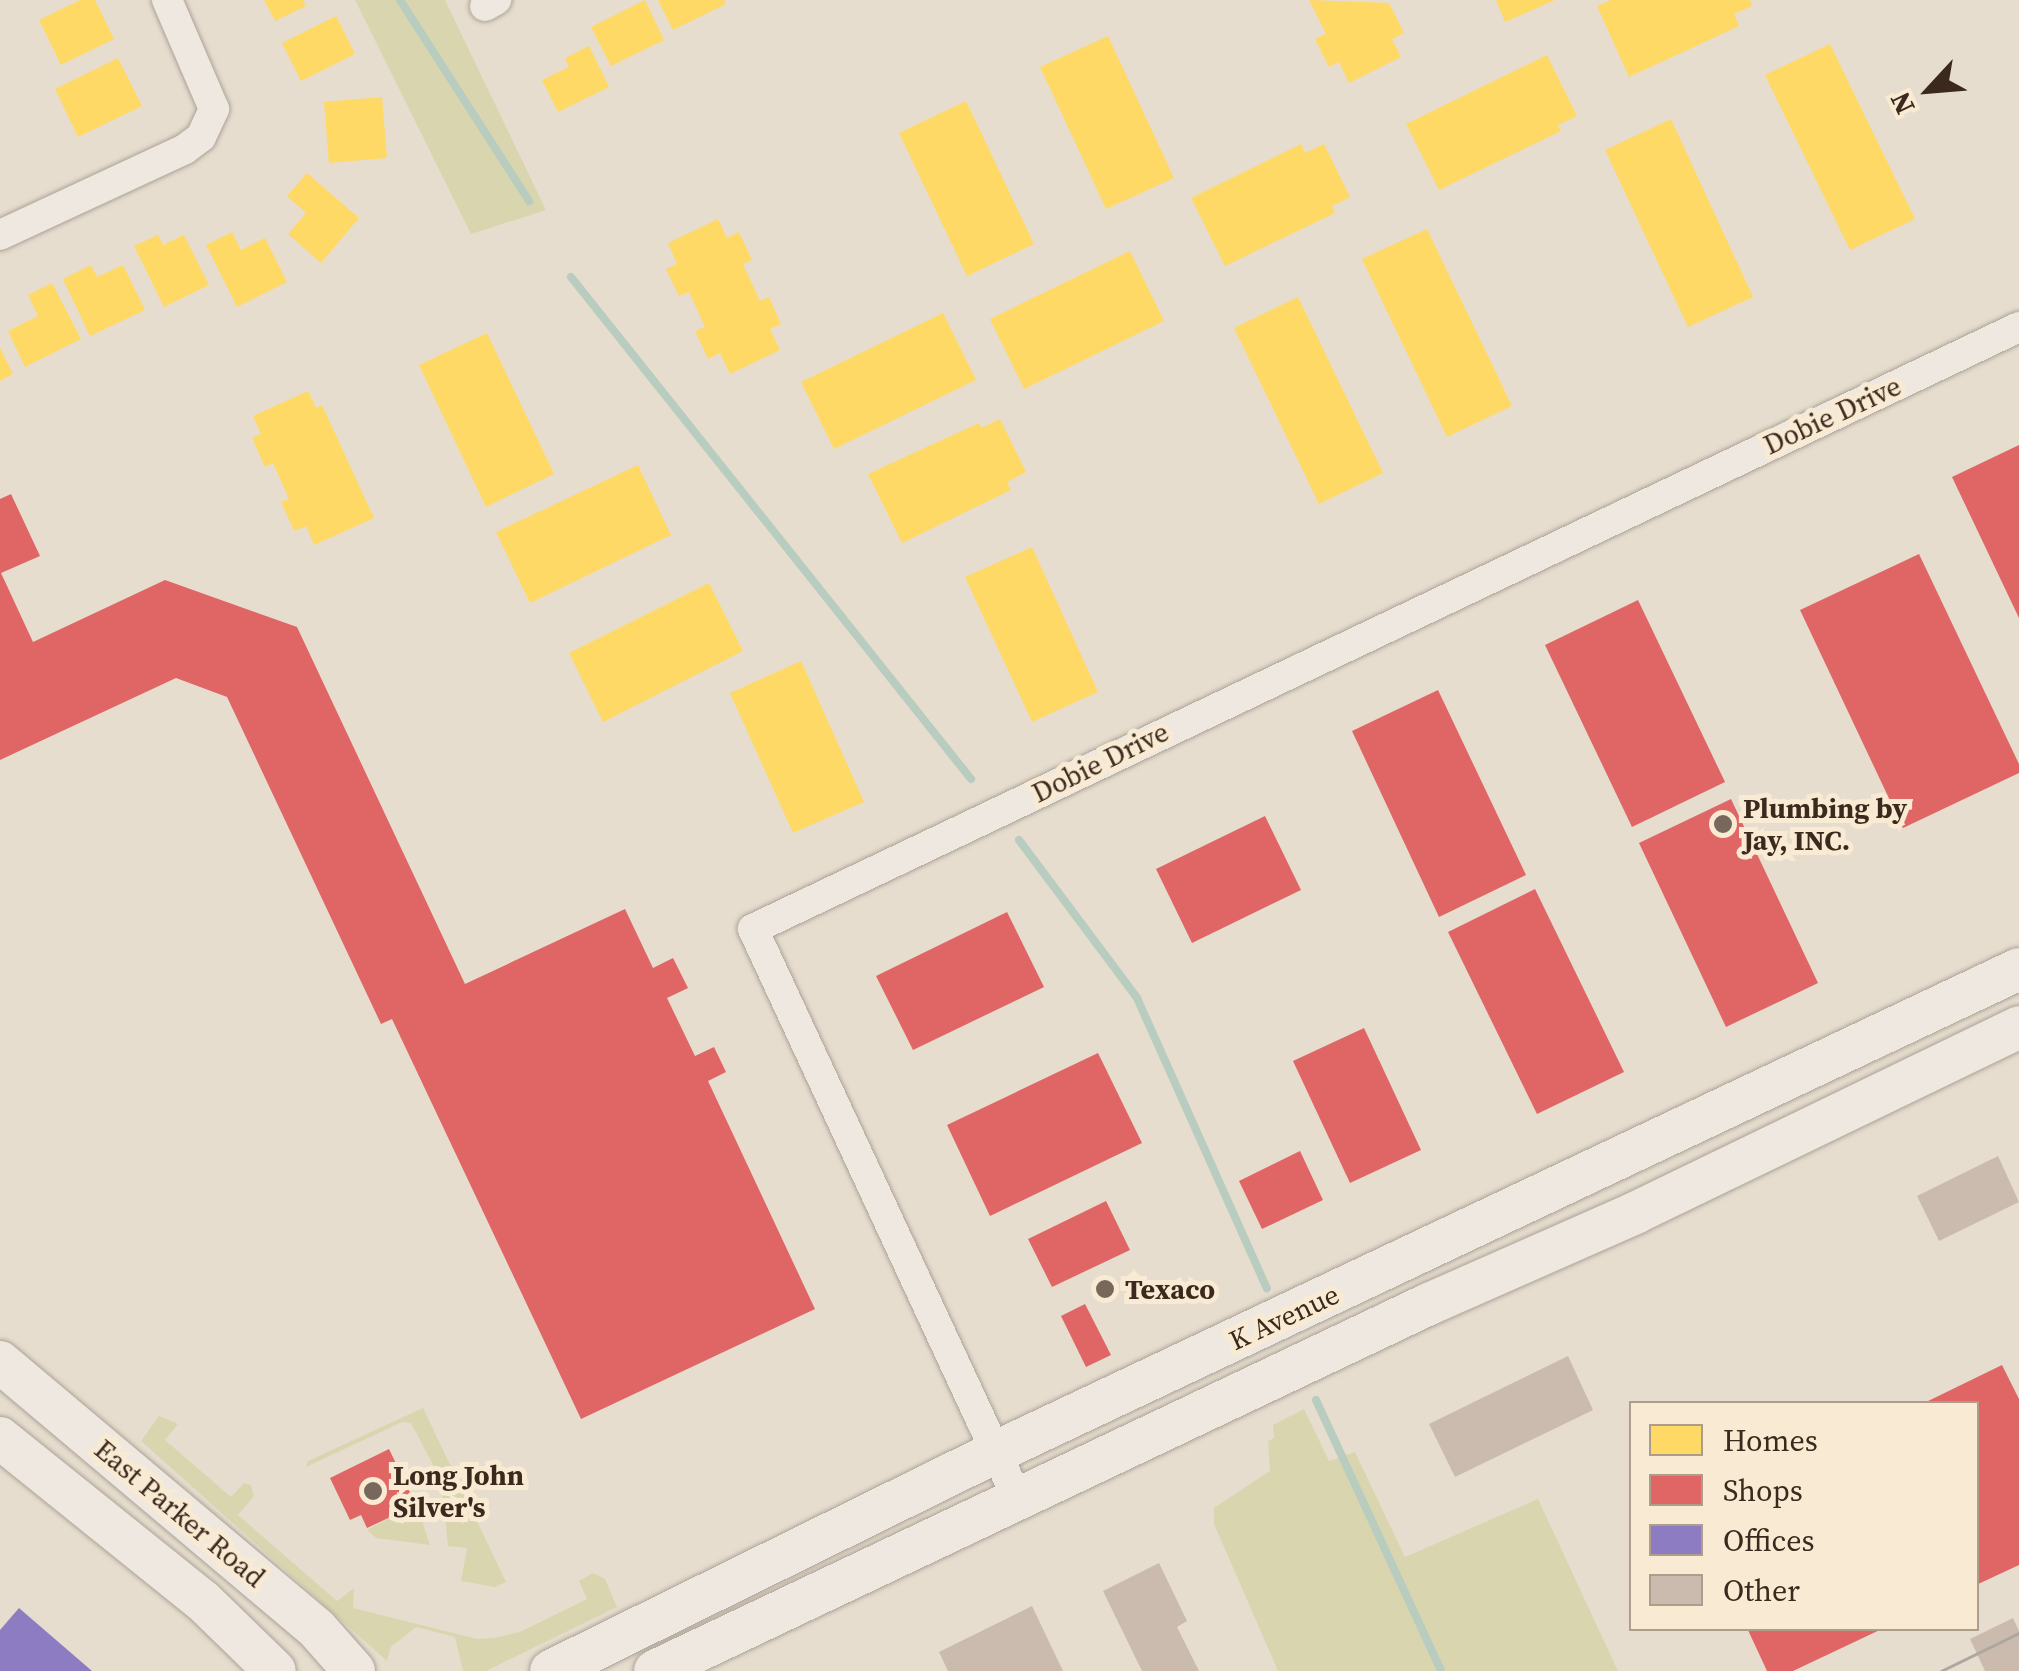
<!DOCTYPE html>
<style>
body{margin:0}
#map{position:relative;width:2019px;height:1671px;overflow:hidden;background:#e6ddce;font-family:"Source Serif 4",serif}
div>[style]{position:absolute}
[style*='--x']{left:calc(var(--x)*1px);top:calc(var(--y)*1px);width:calc(var(--w)*1px);rotate:calc(var(--a)*1deg)}
.green>*{inset:0;background:#d9d6af}
.homes>*{inset:0;background:#ffd966}
.shops>*{inset:0;background:#e06666}
.offices>*{inset:0;background:#8e7cc3}
.stream>*{height:8px;margin:-4px;padding:0 4px;transform-origin:4px;border-radius:4px;background:#b8ccbf}
.building>*{inset:0;background:#cabbae}
.roads{filter:drop-shadow(0 0 2px #aca296) drop-shadow(0 0 2px #aca296)}
.street>*{height:30px;margin:-15px;padding:0 15px;transform-origin:15px;border-radius:15px;background:#eee8e0}
.secondary>*{height:42px;margin:-21px;padding:0 21px;transform-origin:21px;border-radius:21px;background:#eee8e0}
.tram>*{height:2.5px;margin:-1.25px;padding:0 1.25px;transform-origin:1.25px;border-radius:1.25px;background:#aea7a0}
.dots>*{width:28px;height:28px;translate:-50% -50%;box-sizing:border-box;border:5px solid #f8ead3;border-radius:50%}
span{translate:-50% -50%;white-space:nowrap;text-align:center;line-height:1.15;-webkit-text-stroke:10px #f8ead3;paint-order:stroke}
.street-label{font-size:28px;color:#3c291d}
.poi-label{font-size:28px;color:#3c291d;font-weight:700}
.left{translate:0 -50%;text-align:left}
.legend{position:absolute;left:1629px;top:1401px;width:350px;height:230px;box-sizing:border-box;background:#f8ead3;border:2px solid #ad9d8a;margin:0;padding:12px 18px;list-style:none;font-size:30px;color:#3c291d}
.legend li{display:flex;align-items:center;gap:20px;height:50px}
.legend b{width:50px;border:2px solid #ad9d8a}
.north{position:absolute;left:1879px;top:40px;width:100px;height:100px;-webkit-text-stroke:8px #f8ead3;paint-order:stroke;rotate:244deg;font-size:28px;font-weight:700;line-height:40px;text-align:center;color:#3c291d}
.north::after{content:'';display:block;margin:auto;width:35px;height:45px;background:#3c291d;clip-path:polygon(50% 0,100% 100%,50% 72%,0 100%)}
</style>
<div id="map">
<div class="green">
<div style="clip-path:polygon(355px 0,445px 0,546px 210px,471px 234px)"></div>
<div style="clip-path:polygon(423px 1408px,506px 1582px,495px 1587px,461px 1581px,467px 1548px,448px 1546px,441px 1480px,411px 1423px,402px 1422px,306px 1467px,308px 1461px)"></div>
<div style="clip-path:polygon(1304px 1409px,1329px 1461px,1355px 1452px,1405px 1557px,1538px 1499px,1618px 1671px,1278px 1671px,1214px 1524px,1214px 1508px,1270px 1471px,1268px 1441px,1274px 1438px,1273px 1425px)"></div>
<div style="clip-path:polygon(159px 1416px,178px 1424px,165px 1440px,231px 1497px,244px 1483px,251px 1485px,254px 1496px,238px 1515px,337px 1601px,354px 1588px,353px 1608px,477px 1639px,494px 1638px,520px 1632px,587px 1599px,579px 1581px,593px 1573px,605px 1579px,617px 1607px,486px 1671px,463px 1671px,455px 1637px,416px 1627px,391px 1647px,387px 1661px,141px 1441px)"></div>
<div style="clip-path:polygon(425px 1506px,423px 1524px,430px 1545px,376px 1538px,367px 1530px,403px 1511px,406px 1516px)"></div>
</div>
<div class="homes">
<div style="clip-path:polygon(80px 0,95px 0,114px 39px,61px 65px,39px 20px)"></div>
<div style="clip-path:polygon(264px 0,303px 0,306px 6px,275px 21px)"></div>
<div style="clip-path:polygon(645px 0,664px 40px,611px 66px,591px 27px)"></div>
<div style="clip-path:polygon(658px 0,724px 0,726px 4px,673px 30px)"></div>
<div style="clip-path:polygon(1309px 0,1389px 3px,1404px 33px,1392px 39px,1401px 57px,1349px 83px,1339px 62px,1329px 67px,1315px 39px,1326px 34px)"></div>
<div style="clip-path:polygon(1496px 0,1555px 0,1505px 22px)"></div>
<div style="clip-path:polygon(1611px 0,1750px 0,1752px 6px,1734px 14px,1739px 26px,1629px 77px,1597px 6px)"></div>
<div style="clip-path:polygon(336px 16px,355px 54px,301px 81px,282px 43px)"></div>
<div style="clip-path:polygon(1108px 36px,1174px 178px,1106px 209px,1040px 67px)"></div>
<div style="clip-path:polygon(1830px 44px,1915px 219px,1850px 250px,1765px 75px)"></div>
<div style="clip-path:polygon(589px 46px,609px 87px,558px 112px,542px 80px,569px 67px,565px 58px)"></div>
<div style="clip-path:polygon(1547px 55px,1577px 116px,1558px 125px,1561px 131px,1439px 190px,1406px 124px)"></div>
<div style="clip-path:polygon(118px 58px,142px 106px,78px 137px,55px 89px)"></div>
<div style="clip-path:polygon(382px 97px,387px 158px,329px 163px,324px 102px)"></div>
<div style="clip-path:polygon(966px 101px,1034px 244px,967px 276px,899px 133px)"></div>
<div style="clip-path:polygon(1671px 119px,1753px 297px,1688px 327px,1605px 150px)"></div>
<div style="clip-path:polygon(1301px 144px,1305px 153px,1324px 144px,1350px 197px,1332px 206px,1335px 213px,1225px 266px,1191px 198px)"></div>
<div style="clip-path:polygon(307px 173px,359px 218px,321px 263px,288px 234px,306px 213px,287px 196px)"></div>
<div style="clip-path:polygon(718px 219px,727px 238px,739px 232px,752px 260px,743px 264px,760px 301px,769px 297px,781px 324px,770px 329px,780px 350px,730px 374px,720px 353px,708px 359px,695px 331px,705px 327px,689px 292px,679px 296px,666px 269px,677px 264px,668px 243px)"></div>
<div style="clip-path:polygon(1427px 229px,1512px 406px,1447px 437px,1362px 259px)"></div>
<div style="clip-path:polygon(232px 232px,241px 250px,265px 238px,287px 282px,237px 307px,206px 245px)"></div>
<div style="clip-path:polygon(158px 235px,163px 245px,184px 235px,209px 285px,164px 307px,134px 246px)"></div>
<div style="clip-path:polygon(1130px 251px,1164px 321px,1024px 389px,990px 319px)"></div>
<div style="clip-path:polygon(91px 265px,97px 277px,123px 265px,145px 310px,90px 336px,63px 279px)"></div>
<div style="clip-path:polygon(52px 283px,81px 339px,25px 367px,8px 331px,38px 316px,28px 295px)"></div>
<div style="clip-path:polygon(1298px 297px,1383px 473px,1319px 504px,1234px 328px)"></div>
<div style="clip-path:polygon(943px 313px,976px 380px,834px 449px,801px 382px)"></div>
<div style="clip-path:polygon(487px 333px,554px 474px,486px 507px,419px 365px)"></div>
<div style="clip-path:polygon(0 348px,13px 374px,0 381px)"></div>
<div style="clip-path:polygon(308px 391px,316px 408px,322px 405px,374px 518px,314px 545px,306px 526px,294px 531px,281px 502px,289px 499px,273px 463px,265px 467px,252px 438px,261px 434px,253px 416px)"></div>
<div style="clip-path:polygon(1000px 419px,1026px 472px,1007px 482px,1011px 490px,902px 543px,868px 474px,979px 423px,981px 428px)"></div>
<div style="clip-path:polygon(638px 465px,671px 535px,530px 603px,496px 532px)"></div>
<div style="clip-path:polygon(1032px 547px,1098px 692px,1032px 722px,965px 577px)"></div>
<div style="clip-path:polygon(709px 583px,743px 651px,603px 722px,569px 653px)"></div>
<div style="clip-path:polygon(801px 661px,864px 802px,793px 833px,730px 693px)"></div>
</div>
<div class="shops">
<div style="clip-path:polygon(2019px 445px,2019px 618px,1952px 477px)"></div>
<div style="clip-path:polygon(11px 494px,40px 556px,1px 573px,33px 642px,165px 580px,297px 627px,465px 984px,625px 909px,653px 968px,673px 958px,688px 988px,667px 998px,695px 1056px,714px 1047px,726px 1072px,708px 1081px,815px 1309px,581px 1419px,392px 1019px,381px 1024px,227px 697px,176px 678px,0 760px,0 499px)"></div>
<div style="clip-path:polygon(1919px 554px,2019px 764px,2019px 773px,1903px 828px,1800px 610px)"></div>
<div style="clip-path:polygon(1638px 600px,1725px 782px,1632px 827px,1545px 645px)"></div>
<div style="clip-path:polygon(1438px 690px,1526px 875px,1439px 917px,1352px 731px)"></div>
<div style="clip-path:polygon(1731px 799px,1818px 983px,1726px 1027px,1639px 843px)"></div>
<div style="clip-path:polygon(1265px 816px,1301px 890px,1192px 943px,1156px 869px)"></div>
<div style="clip-path:polygon(1535px 889px,1624px 1072px,1537px 1114px,1448px 932px)"></div>
<div style="clip-path:polygon(1007px 912px,1044px 987px,913px 1050px,876px 976px)"></div>
<div style="clip-path:polygon(1364px 1028px,1421px 1150px,1350px 1183px,1293px 1061px)"></div>
<div style="clip-path:polygon(1098px 1053px,1142px 1143px,990px 1216px,947px 1125px)"></div>
<div style="clip-path:polygon(1300px 1151px,1323px 1200px,1262px 1229px,1239px 1181px)"></div>
<div style="clip-path:polygon(1106px 1201px,1130px 1250px,1052px 1287px,1028px 1239px)"></div>
<div style="clip-path:polygon(1085px 1304px,1111px 1355px,1086px 1367px,1061px 1316px)"></div>
<div style="clip-path:polygon(2002px 1365px,2019px 1399px,2019px 1565px,1976px 1585px,1976px 1404px,1922px 1404px)"></div>
<div style="clip-path:polygon(389px 1449px,416px 1505px,367px 1528px,361px 1515px,350px 1520px,330px 1478px)"></div>
<div style="clip-path:polygon(1747px 1628px,1884px 1628px,1793px 1671px,1767px 1671px)"></div>
</div>
<div class="offices">
<div style="clip-path:polygon(19px 1608px,92px 1671px,0 1671px,0 1630px)"></div>
</div>
<div class="stream">
<div style="--x:400;--y:0;--w:239;--a:57.3"></div>
<div style="--x:571;--y:277;--w:642;--a:51.45"></div>
<div style="--x:1019;--y:840;--w:197;--a:53.2"></div>
<div style="--x:1137;--y:998;--w:318;--a:65.9"></div>
<div style="--x:1316;--y:1400;--w:298;--a:65.2"></div>
</div>
<div class="building">
<div style="clip-path:polygon(1998px 1156px,2019px 1202px,1939px 1241px,1917px 1196px)"></div>
<div style="clip-path:polygon(1568px 1356px,1593px 1410px,1455px 1477px,1429px 1424px)"></div>
<div style="clip-path:polygon(1159px 1563px,1187px 1621px,1177px 1627px,1199px 1671px,1142px 1671px,1103px 1591px)"></div>
<div style="clip-path:polygon(1032px 1606px,1063px 1671px,948px 1671px,939px 1652px)"></div>
<div style="clip-path:polygon(2013px 1618px,2019px 1631px,2019px 1671px,1985px 1671px,1970px 1639px)"></div>
</div>
<div class="roads">
<div class="street">
<div style="--x:485;--y:6;--w:13;--a:-29"></div>
<div style="--x:0;--y:235;--w:204;--a:-24.9"></div>
<div style="--x:185;--y:149;--w:20;--a:-37"></div>
<div style="--x:201;--y:137;--w:31;--a:-65"></div>
<div style="--x:214;--y:109;--w:119;--a:-113.3"></div>
<div style="--x:1019;--y:1502;--w:632;--a:-114.9"></div>
<div style="--x:753;--y:929;--w:1402;--a:-25.43"></div>
</div>
<div class="secondary">
<div style="--x:0;--y:1362;--w:414;--a:40.1"></div>
<div style="--x:317;--y:1629;--w:56;--a:48.6"></div>
<div style="--x:0;--y:1438;--w:260;--a:38.8"></div>
<div style="--x:203;--y:1601;--w:100;--a:44.2"></div>
<div style="--x:551;--y:1671;--w:496;--a:-26.2"></div>
<div style="--x:996;--y:1452;--w:1131;--a:-25.27"></div>
<div style="--x:655;--y:1671;--w:857;--a:-25.37"></div>
<div style="--x:1429;--y:1304;--w:225;--a:-23.8"></div>
<div style="--x:1635;--y:1213;--w:427;--a:-25.8"></div>
</div>
</div>
<div class="tram">
<div style="--x:1941;--y:1671;--w:87;--a:-26"></div>
</div>
<div class="dots">
<div style="left:1723px;top:824px;background:#78685b"></div>
<div style="left:1105px;top:1289px;background:#78685b"></div>
<div style="left:373px;top:1491px;background:#78685b"></div>
</div>
<div class="street-label">
<span style="left:1832px;top:415px;rotate:-25deg">Dobie Drive</span>
<span style="left:1100px;top:762px;rotate:-26deg">Dobie Drive</span>
<span style="left:1284px;top:1317px;rotate:-25deg">K Avenue</span>
<span style="left:180px;top:1513px;rotate:40deg">East Parker Road</span>
</div>
<div class="poi-label">
<span class="left" style="left:1743px;top:824px">Plumbing by<br>Jay, INC.</span>
<span class="left" style="left:1125px;top:1289px">Texaco</span>
<span class="left" style="left:393px;top:1491px">Long John<br>Silver's</span>
</div>
<ul class="legend">
<li><b style="height:28px;background:#ffd966"></b>Homes</li>
<li><b style="height:28px;background:#e06666"></b>Shops</li>
<li><b style="height:28px;background:#8e7cc3"></b>Offices</li>
<li><b style="height:28px;background:#cabbae"></b>Other</li>
</ul>
<div class="north">N</div>
</div>
